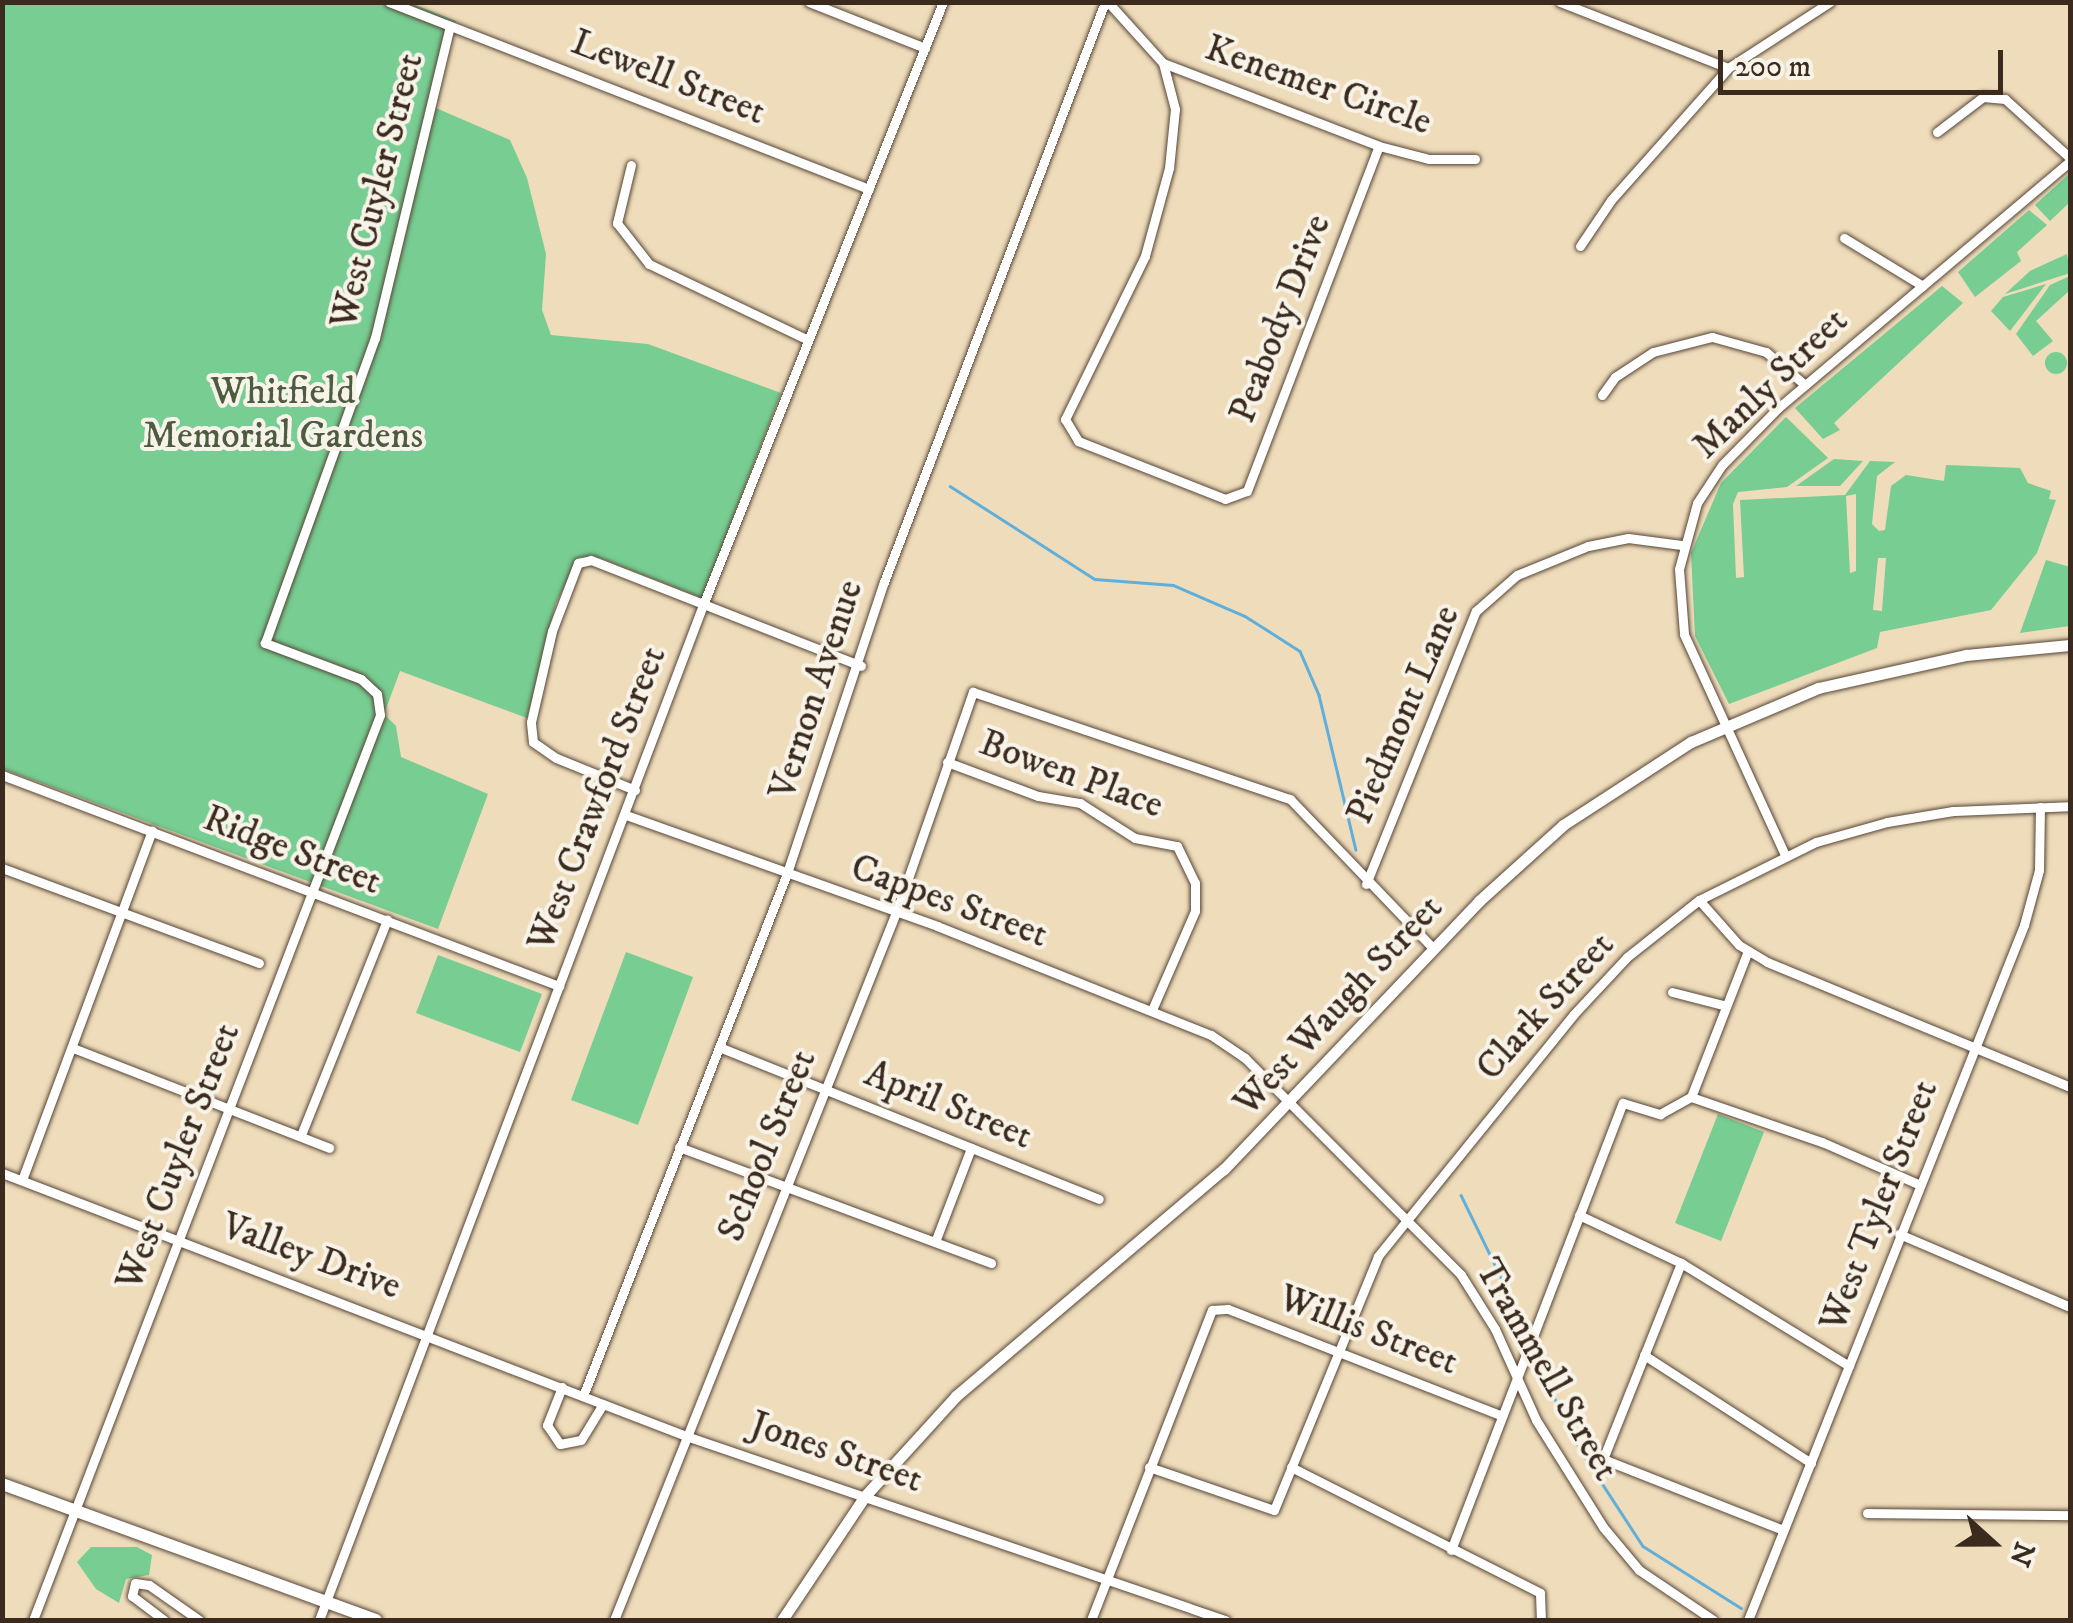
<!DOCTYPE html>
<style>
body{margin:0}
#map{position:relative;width:2073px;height:1623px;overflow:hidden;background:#efdcbb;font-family:"IM FELL DW Pica",serif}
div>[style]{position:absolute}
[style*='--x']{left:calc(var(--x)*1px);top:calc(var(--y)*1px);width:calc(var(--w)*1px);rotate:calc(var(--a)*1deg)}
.green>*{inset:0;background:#77cd92}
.round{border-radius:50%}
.stream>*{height:2.5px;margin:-1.25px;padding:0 1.25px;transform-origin:1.25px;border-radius:1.25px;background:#60afda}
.roads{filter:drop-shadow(0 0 2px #564536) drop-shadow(0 0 2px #564536)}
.minor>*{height:9px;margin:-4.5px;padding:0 4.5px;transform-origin:4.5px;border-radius:4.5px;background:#fff}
.tertiary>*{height:11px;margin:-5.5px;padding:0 5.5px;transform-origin:5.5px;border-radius:5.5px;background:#fff}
.secondary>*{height:12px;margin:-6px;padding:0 6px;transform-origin:6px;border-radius:6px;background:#fff}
span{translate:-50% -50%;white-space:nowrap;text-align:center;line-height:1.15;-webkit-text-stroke:8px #f7f3e8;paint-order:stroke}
.street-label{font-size:38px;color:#3b2a1e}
.park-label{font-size:38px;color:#4d5b41}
.frame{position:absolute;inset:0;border:5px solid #3b2a1e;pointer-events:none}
.north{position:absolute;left:1943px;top:1493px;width:100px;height:100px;-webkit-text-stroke:8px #f7f3e8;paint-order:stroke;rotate:111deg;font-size:28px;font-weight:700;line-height:40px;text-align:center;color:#3b2a1e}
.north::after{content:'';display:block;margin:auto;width:35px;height:45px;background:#3b2a1e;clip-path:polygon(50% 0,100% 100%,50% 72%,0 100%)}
.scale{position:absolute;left:1718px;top:50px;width:285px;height:45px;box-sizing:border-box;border:5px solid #3b2a1e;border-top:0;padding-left:12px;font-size:30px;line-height:35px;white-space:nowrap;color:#3b2a1e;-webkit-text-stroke:8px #f7f3e8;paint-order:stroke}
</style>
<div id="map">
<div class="green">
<div style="clip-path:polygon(408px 2px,456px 21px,436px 108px,510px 140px,527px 178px,546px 254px,542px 310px,551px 335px,648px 344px,781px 393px,702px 598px,600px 558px,579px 557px,556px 603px,527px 718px,400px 671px,384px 714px,396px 726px,401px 757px,488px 794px,438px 929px,3px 769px,2px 3px)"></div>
<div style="clip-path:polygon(2070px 173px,2070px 202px,2050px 221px,2035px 205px)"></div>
<div style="clip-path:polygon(2029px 210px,2047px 225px,2017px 252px,2021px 261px,1975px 297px,1958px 272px)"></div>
<div style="clip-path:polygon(2067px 254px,2070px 273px,2005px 294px,2030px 271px)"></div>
<div style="clip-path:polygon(2070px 276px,2070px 290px,2036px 321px,2053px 341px,2033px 356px,2016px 334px,2050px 285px)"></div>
<div style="clip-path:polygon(2046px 284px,2010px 331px,1991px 311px,2003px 297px)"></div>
<div style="clip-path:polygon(1942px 286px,1963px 303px,1834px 423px,1840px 430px,1823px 439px,1795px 408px)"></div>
<div class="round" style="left:2045px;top:352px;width:22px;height:22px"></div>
<div style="clip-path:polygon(evenodd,1786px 417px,1828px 458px,1787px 487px,1738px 492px,1733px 504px,1736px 578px,1744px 577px,1740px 500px,1845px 495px,1870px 461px,1895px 462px,1877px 476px,1872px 524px,1879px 531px,1885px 530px,1891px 486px,1906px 475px,1944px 481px,1946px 465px,2020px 468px,2028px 483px,2051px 491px,2049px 499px,2056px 500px,2037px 553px,1991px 610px,1880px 632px,1877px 648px,1729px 704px,1695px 636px,1691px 553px,1721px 483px,1786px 417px,1856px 494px,1856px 571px,1850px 573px,1846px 496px,1856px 494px,1786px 417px,1878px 558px,1886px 558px,1882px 611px,1873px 610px,1878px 558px)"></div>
<div style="clip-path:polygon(1834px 459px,1863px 461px,1840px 486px,1796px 486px)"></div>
<div style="clip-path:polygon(2046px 560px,2070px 567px,2070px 626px,2020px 633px)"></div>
<div style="clip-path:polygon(626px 952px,693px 977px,638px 1125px,571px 1100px)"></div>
<div style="clip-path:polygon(438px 955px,542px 994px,520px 1052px,416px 1013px)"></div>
<div style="clip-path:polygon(1718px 1114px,1764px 1132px,1721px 1241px,1675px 1223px)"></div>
<div style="clip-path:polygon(91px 1547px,137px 1547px,152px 1555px,149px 1575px,126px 1579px,119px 1603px,96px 1589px,77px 1562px)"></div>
</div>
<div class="stream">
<div style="--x:950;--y:486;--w:172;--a:32.7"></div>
<div style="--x:1095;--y:579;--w:78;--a:4.4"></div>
<div style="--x:1173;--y:585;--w:78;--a:23.3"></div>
<div style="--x:1245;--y:616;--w:65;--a:32.5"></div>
<div style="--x:1300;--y:651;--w:48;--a:66.6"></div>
<div style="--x:1319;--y:695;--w:159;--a:76.6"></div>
<div style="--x:1461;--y:1195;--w:146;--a:64"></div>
<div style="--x:1538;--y:1365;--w:96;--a:63.4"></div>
<div style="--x:1581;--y:1451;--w:113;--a:56.9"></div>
<div style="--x:1643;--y:1546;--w:116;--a:32.3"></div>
</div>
<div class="roads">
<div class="minor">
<div style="--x:389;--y:2;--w:515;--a:21.29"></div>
<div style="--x:809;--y:2;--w:125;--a:21.6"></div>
<div style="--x:1108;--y:2;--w:82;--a:48"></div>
<div style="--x:1163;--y:63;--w:231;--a:21"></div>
<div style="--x:1379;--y:146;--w:52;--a:14.6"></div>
<div style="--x:1429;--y:159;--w:46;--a:0"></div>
<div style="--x:1560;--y:2;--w:180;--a:21.4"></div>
<div style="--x:1163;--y:63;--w:48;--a:75.4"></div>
<div style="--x:1175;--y:109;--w:59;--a:95.8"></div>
<div style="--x:1169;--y:168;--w:91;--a:105.3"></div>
<div style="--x:1145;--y:256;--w:182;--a:116.1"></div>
<div style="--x:1065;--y:419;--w:26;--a:59"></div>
<div style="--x:1078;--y:441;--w:158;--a:21.5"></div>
<div style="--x:1225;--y:499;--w:23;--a:-20"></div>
<div style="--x:1247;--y:491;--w:369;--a:-69.1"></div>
<div style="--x:1937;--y:132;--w:58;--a:-37.3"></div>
<div style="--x:1983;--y:97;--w:22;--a:5"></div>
<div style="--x:2005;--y:99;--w:88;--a:42.2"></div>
<div style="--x:631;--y:165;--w:60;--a:103.6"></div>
<div style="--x:617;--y:223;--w:52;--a:52"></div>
<div style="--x:649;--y:264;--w:176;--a:25.5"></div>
<div style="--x:1844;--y:238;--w:92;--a:31.3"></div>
<div style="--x:1580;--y:246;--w:55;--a:-56"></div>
<div style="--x:1611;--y:200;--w:176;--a:-48.4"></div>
<div style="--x:1728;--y:68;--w:121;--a:-32.9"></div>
<div style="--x:1602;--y:395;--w:22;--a:-54"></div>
<div style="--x:1615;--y:377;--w:45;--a:-33.3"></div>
<div style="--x:1653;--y:352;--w:61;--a:-14.3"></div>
<div style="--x:1712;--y:337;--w:56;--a:15.5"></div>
<div style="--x:1766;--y:352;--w:51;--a:40.2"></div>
<div style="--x:947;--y:762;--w:97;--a:20.5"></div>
<div style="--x:1038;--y:796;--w:43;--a:9.5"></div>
<div style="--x:1080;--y:803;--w:65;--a:32.5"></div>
<div style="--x:1135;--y:838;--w:43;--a:10.8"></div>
<div style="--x:1177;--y:846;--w:41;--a:64.1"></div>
<div style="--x:1195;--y:883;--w:28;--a:90"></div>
<div style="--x:1195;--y:911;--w:108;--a:113.5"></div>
<div style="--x:2;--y:775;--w:596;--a:20.75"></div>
<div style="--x:635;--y:790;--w:85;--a:-157.9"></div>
<div style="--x:556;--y:758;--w:28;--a:-145"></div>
<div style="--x:533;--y:742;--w:20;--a:-96"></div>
<div style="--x:531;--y:722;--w:93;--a:-77"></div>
<div style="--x:552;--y:631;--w:73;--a:-69.1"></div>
<div style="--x:578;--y:563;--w:13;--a:-13"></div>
<div style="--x:591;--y:560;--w:290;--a:21.4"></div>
<div style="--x:626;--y:815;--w:330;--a:19.6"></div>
<div style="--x:937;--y:926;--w:295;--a:21.7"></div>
<div style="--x:1211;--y:1035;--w:41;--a:34.1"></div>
<div style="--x:1245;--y:1058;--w:306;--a:45.1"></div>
<div style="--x:1461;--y:1275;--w:64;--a:57.8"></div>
<div style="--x:1495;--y:1329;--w:100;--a:65.7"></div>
<div style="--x:1536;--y:1420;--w:126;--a:57.9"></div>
<div style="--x:1603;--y:1527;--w:56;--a:50.1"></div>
<div style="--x:1639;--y:1570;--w:89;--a:34"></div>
<div style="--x:1785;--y:855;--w:243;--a:-114.6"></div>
<div style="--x:1684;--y:634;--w:65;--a:-94.4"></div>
<div style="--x:1679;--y:569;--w:68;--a:-74.7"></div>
<div style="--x:1697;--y:503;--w:45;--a:-56.7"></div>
<div style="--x:1722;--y:465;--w:80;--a:-45.5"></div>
<div style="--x:1778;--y:408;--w:382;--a:-40.2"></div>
<div style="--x:2;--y:868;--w:274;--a:20.3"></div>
<div style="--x:1366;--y:884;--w:294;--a:-68.1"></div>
<div style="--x:1476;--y:611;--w:55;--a:-41.3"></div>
<div style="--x:1517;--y:575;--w:77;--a:-22.2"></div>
<div style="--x:1588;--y:546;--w:41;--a:-11.3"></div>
<div style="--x:1628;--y:538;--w:54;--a:7.4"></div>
<div style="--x:1699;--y:900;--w:60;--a:48.4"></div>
<div style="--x:1739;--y:945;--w:33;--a:31"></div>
<div style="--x:1767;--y:962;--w:328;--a:22.4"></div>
<div style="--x:1672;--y:992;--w:53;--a:14.3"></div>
<div style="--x:719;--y:1047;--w:409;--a:21.8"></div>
<div style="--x:73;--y:1048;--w:275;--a:21.3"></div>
<div style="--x:1691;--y:1097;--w:157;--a:-68.7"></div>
<div style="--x:301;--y:1135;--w:232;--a:-68.2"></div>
<div style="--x:679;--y:1147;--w:333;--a:20.4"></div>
<div style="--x:2;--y:1173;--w:733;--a:21.03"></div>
<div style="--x:686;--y:1436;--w:570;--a:18.85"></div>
<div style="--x:22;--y:1180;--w:373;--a:-69.6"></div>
<div style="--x:1579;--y:1215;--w:113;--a:25.2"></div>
<div style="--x:1681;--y:1263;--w:197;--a:31.5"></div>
<div style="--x:1899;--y:1234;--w:186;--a:23.1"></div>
<div style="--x:935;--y:1242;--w:101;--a:-69"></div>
<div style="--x:1681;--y:1263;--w:211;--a:111.7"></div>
<div style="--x:1603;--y:1459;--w:193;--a:21.5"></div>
<div style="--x:1644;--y:1355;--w:199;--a:32.9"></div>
<div style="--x:562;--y:1387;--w:41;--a:111.5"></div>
<div style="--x:547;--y:1425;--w:23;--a:56"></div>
<div style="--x:560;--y:1444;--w:21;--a:-11"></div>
<div style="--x:581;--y:1440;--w:42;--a:-58.6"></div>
<div style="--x:583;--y:1396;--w:558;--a:-68.68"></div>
<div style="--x:786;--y:876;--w:310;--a:-71.6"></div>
<div style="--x:884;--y:582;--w:621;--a:-69.14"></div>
<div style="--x:1149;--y:1467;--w:132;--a:19"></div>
<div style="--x:1274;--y:1510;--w:274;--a:-67.7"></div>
<div style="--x:1378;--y:1256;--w:310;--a:-51"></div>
<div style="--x:1573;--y:1015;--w:79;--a:-47"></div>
<div style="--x:1627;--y:957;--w:92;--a:-38.4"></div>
<div style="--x:1699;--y:900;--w:131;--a:-26.4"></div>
<div style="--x:1816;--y:842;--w:74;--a:-15.7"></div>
<div style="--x:1887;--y:822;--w:67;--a:-9.5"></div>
<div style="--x:1953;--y:811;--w:117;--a:-2.4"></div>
<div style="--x:1291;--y:1467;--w:279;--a:26.8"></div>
<div style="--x:1540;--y:1593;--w:27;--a:88"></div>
<div style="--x:1867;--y:1513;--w:203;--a:0.6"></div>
<div style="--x:1451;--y:1550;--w:479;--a:-69"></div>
<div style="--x:1623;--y:1103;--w:39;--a:17"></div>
<div style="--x:1660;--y:1114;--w:35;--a:-29"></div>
<div style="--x:1691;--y:1097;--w:139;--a:19"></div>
<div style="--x:1822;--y:1142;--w:105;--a:23.6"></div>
<div style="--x:33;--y:1620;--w:969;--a:-69.02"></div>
<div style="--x:380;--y:715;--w:21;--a:-98"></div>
<div style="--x:377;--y:694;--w:22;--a:-137"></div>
<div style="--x:361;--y:679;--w:103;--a:-159.4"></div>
<div style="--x:265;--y:643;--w:324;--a:-70.2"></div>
<div style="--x:375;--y:338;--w:321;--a:-76.5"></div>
<div style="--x:164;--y:1620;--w:40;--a:-143"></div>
<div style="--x:132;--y:1596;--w:13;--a:-77"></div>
<div style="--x:135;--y:1583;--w:14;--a:8"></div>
<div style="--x:149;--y:1585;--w:61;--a:35"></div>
<div style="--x:319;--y:1620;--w:1085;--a:-69.28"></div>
<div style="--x:703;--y:605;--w:649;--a:-68.3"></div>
<div style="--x:614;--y:1620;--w:764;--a:-68.27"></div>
<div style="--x:897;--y:910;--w:231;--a:-70.8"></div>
<div style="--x:973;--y:692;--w:335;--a:18.7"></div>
<div style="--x:1290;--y:799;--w:208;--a:46.2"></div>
<div style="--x:1091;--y:1620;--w:333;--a:-68.7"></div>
<div style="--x:1212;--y:1310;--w:16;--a:-4"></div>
<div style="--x:1228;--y:1309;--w:294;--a:21.3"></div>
<div style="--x:1748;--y:1620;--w:748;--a:-68.34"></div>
<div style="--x:2024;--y:925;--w:57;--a:-74.7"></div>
<div style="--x:2039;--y:870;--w:63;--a:-89.1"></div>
</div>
<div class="tertiary">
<div style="--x:782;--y:1620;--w:149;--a:-56.2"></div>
<div style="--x:865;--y:1496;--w:135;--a:-47.7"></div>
<div style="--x:956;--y:1396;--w:351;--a:-40.3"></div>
<div style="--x:1224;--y:1169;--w:370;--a:-46.4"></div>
<div style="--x:1479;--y:901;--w:113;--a:-42.1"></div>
<div style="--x:1563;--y:825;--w:153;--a:-33"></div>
<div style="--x:1691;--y:742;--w:138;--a:-23"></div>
<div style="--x:1818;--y:688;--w:152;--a:-12.6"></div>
<div style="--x:1966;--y:655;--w:104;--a:-5.5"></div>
</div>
<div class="secondary">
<div style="--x:2;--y:1484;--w:398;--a:20"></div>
</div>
</div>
<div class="street-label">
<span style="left:668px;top:78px;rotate:21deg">Lewell Street</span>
<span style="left:1318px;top:86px;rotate:19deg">Kenemer Circle</span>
<span style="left:378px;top:191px;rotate:-76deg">West Cuyler Street</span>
<span style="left:1281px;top:319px;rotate:-69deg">Peabody Drive</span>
<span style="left:1771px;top:384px;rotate:-44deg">Manly Street</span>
<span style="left:817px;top:690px;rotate:-72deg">Vernon Avenue</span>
<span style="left:1404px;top:715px;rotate:-67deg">Piedmont Lane</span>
<span style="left:1071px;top:775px;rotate:20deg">Bowen Place</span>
<span style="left:598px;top:799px;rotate:-69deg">West Crawford Street</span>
<span style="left:292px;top:851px;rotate:21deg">Ridge Street</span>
<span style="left:949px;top:902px;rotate:20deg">Cappes Street</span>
<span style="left:1339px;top:1006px;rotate:-47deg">West Waugh Street</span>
<span style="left:1546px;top:1007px;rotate:-48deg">Clark Street</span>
<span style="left:948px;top:1106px;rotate:22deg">April Street</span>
<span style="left:768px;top:1146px;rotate:-68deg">School Street</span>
<span style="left:179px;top:1157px;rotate:-69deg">West Cuyler Street</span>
<span style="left:1880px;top:1206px;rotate:-69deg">West Tyler Street</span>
<span style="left:311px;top:1257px;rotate:20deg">Valley Drive</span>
<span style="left:1368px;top:1331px;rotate:21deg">Willis Street</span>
<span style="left:1546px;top:1370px;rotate:60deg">Trammell Street</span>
<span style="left:836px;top:1453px;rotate:19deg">Jones Street</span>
</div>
<div class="park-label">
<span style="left:283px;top:415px">Whitfield<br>Memorial Gardens</span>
</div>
<div class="frame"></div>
<div class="north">N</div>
<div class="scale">200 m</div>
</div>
